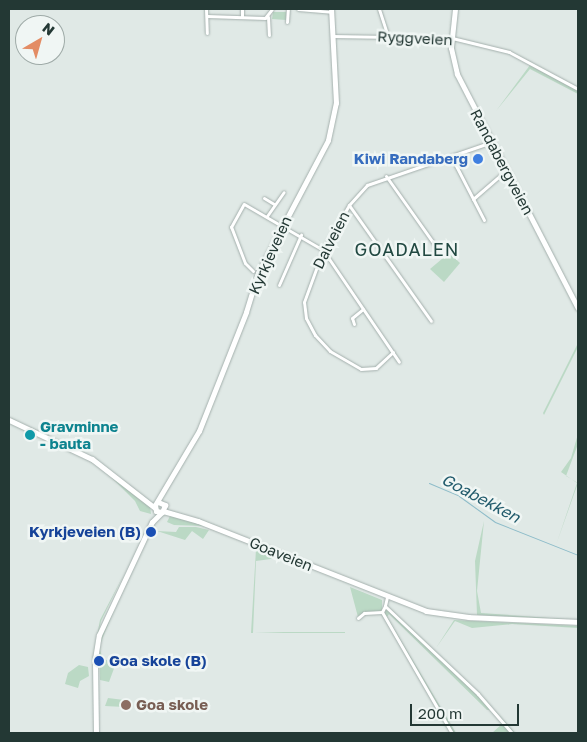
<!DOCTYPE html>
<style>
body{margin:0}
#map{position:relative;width:587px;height:742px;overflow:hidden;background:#e0e9e6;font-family:"Golos Text",sans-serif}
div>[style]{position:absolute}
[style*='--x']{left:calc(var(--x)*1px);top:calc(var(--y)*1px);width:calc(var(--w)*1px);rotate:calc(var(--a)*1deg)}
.green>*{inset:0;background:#bbd9c5}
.stream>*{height:1px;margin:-0.5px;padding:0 0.5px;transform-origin:0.5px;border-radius:0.5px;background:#8dbcc9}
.roads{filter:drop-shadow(0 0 1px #a4b0ad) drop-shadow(0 0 1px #a4b0ad)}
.street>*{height:3px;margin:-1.5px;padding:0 1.5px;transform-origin:1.5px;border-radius:1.5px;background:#fff}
.secondary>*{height:5px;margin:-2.5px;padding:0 2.5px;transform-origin:2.5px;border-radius:2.5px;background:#fff}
.dots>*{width:14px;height:14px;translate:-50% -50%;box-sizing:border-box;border:2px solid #f0f6f4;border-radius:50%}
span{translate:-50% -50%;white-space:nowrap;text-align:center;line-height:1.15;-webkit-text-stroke:5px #f0f6f4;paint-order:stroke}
.street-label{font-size:15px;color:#233834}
.shop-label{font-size:15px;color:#366cbe;font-weight:700}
.right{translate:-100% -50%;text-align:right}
.culture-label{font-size:15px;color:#0d838f;font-weight:700}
.left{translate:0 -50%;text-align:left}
.transit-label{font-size:15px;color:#164399;font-weight:700}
.education-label{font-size:15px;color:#785e54;font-weight:700}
.water-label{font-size:16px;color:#235c6d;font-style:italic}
.quarter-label{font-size:18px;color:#214841;letter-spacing:1px}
.frame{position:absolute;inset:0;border:10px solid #233834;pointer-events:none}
.north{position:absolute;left:15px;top:15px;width:50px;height:50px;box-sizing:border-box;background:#f0f6f4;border:1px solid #9eaaa7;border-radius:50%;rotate:38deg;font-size:14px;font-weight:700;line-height:20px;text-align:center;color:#233834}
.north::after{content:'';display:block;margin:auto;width:18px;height:22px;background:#e38c64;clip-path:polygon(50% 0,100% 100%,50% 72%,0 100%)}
.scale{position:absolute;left:410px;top:704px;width:109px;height:22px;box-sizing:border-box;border:2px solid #233834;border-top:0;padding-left:6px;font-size:15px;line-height:18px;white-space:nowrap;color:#233834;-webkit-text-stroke:4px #f0f6f4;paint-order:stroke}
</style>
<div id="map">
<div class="green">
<div style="clip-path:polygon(273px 12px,286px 12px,286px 20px,272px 19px)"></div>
<div style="clip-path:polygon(530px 65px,578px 91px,578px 94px,530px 69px,496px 111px)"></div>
<div style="clip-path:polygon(449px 253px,460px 263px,444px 282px,430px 269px)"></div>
<div style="clip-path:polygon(578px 343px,578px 347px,544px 415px,543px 413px)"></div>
<div style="clip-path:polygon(578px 434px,578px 444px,566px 476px,578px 483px,556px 545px,577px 483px,561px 472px,571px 458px)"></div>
<div style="clip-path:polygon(104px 470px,150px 506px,151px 514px,140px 511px,135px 501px)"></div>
<div style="clip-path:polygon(170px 516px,176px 516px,204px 526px,174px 525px,167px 522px)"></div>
<div style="clip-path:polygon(484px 521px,477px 591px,481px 613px,578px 620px,477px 615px,475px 561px)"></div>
<div style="clip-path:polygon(179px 527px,196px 527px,209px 530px,203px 539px,192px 531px,185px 540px,157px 531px,176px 532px)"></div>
<div style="clip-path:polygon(256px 549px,293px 563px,278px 558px,256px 561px,253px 633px,284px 632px,345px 632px,345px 633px,251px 633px)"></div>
<div style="clip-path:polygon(123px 576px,101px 621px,92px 663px,100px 620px)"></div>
<div style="clip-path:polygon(350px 587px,382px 600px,382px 612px,364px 613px,358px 617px)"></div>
<div style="clip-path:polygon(118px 600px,99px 647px,103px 659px,116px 663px,109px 682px,100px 680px,99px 640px)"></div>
<div style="clip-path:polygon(388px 609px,496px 712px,515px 733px,492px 733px,502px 724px,491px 710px,487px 710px,389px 614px,387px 617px,456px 733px,452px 733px,385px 616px,384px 610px)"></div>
<div style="clip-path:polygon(454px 620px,578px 626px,578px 628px,512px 624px,472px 628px,455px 621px,436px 648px)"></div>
<div style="clip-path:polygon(79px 665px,88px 667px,89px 676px,80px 681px,78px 688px,65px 684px,68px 673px)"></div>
<div style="clip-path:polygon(108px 698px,124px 700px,124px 707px,105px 706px)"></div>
</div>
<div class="stream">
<div style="--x:429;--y:483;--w:33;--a:23"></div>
<div style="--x:459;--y:496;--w:44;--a:35.8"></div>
<div style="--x:495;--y:522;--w:89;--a:21.7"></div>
</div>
<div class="roads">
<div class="street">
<div style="--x:206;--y:9;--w:24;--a:88"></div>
<div style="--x:298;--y:9;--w:33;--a:5"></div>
<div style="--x:379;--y:9;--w:28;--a:72"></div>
<div style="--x:207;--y:16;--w:58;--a:2"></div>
<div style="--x:265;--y:18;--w:11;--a:-52"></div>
<div style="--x:242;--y:17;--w:8;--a:-90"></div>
<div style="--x:268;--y:17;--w:18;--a:87"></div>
<div style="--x:287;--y:22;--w:13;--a:-86"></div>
<div style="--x:332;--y:36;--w:120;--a:1"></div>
<div style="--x:452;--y:38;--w:59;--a:13.8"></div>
<div style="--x:509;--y:52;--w:78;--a:28.2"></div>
<div style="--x:451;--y:156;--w:72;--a:62.7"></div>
<div style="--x:386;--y:176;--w:88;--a:54.7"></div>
<div style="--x:264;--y:198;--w:12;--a:31"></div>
<div style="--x:473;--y:199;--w:38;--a:-41"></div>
<div style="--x:349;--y:205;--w:142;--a:54.7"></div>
<div style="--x:267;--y:216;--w:29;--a:-55"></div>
<div style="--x:253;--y:271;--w:11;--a:-135"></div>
<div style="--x:245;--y:263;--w:39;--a:-111"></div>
<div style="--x:231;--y:227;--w:26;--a:-61"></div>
<div style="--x:244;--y:204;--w:91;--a:30.2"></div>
<div style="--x:323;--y:250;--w:135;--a:55.8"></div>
<div style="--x:279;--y:285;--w:55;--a:-66.3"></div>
<div style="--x:354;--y:324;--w:6;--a:-108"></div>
<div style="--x:352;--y:318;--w:14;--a:-39"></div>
<div style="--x:393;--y:352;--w:23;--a:137"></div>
<div style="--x:376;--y:368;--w:15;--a:176"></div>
<div style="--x:361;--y:369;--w:36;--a:-150"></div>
<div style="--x:330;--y:351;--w:22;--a:-133"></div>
<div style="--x:315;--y:335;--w:19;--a:-118"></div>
<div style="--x:306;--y:318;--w:16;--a:-97"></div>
<div style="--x:304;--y:302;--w:55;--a:-69.9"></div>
<div style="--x:323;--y:250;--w:52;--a:-60"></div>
<div style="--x:349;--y:205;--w:27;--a:-48"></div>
<div style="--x:367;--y:185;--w:132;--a:-19"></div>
<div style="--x:387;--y:597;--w:9;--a:103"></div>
<div style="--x:385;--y:606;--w:128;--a:43.4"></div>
<div style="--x:478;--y:694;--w:52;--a:48.9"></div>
<div style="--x:385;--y:606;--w:7;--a:117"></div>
<div style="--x:382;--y:612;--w:140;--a:60"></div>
<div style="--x:358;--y:618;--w:8;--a:-40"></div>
<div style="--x:364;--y:613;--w:18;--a:-3"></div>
</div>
<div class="secondary">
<div style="--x:455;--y:9;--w:39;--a:96"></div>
<div style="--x:451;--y:48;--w:27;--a:77"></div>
<div style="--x:457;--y:74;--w:263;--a:62.7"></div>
<div style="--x:9;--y:420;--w:92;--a:25.2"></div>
<div style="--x:92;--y:459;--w:80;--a:37.9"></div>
<div style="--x:158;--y:502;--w:8;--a:23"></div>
<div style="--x:165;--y:505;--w:8;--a:113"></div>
<div style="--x:162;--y:512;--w:6;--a:-171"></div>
<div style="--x:156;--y:511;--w:6;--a:-99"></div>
<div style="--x:155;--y:505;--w:86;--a:-59.3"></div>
<div style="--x:199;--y:431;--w:128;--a:-68.4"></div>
<div style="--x:246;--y:312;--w:41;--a:-72.9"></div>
<div style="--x:258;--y:273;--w:150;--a:-62.2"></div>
<div style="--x:328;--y:140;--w:38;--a:-78"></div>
<div style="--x:336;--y:103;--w:94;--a:-93"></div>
<div style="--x:163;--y:511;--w:36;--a:16"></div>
<div style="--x:198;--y:521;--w:245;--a:21.5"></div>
<div style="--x:426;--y:611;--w:43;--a:7.9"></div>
<div style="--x:469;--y:617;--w:109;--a:2.6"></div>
<div style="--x:96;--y:733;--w:74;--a:-90.8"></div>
<div style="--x:95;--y:659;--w:24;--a:-81"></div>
<div style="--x:99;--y:635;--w:125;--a:-64.9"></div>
<div style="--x:152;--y:522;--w:14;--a:-45"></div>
</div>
</div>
<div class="dots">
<div style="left:478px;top:159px;background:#3f7fe0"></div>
<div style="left:30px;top:435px;background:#0f9aa8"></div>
<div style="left:151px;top:532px;background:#1a4fb4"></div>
<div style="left:99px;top:661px;background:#1a4fb4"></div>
<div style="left:126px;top:705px;background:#8d6e63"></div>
</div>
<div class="street-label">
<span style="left:415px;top:38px;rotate:3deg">Ryggveien</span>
<span style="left:502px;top:162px;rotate:62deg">Randabergveien</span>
<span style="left:331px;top:240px;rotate:-63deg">Dalveien</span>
<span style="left:270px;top:255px;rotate:-66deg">Kyrkjeveien</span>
<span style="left:281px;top:554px;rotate:22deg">Goaveien</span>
</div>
<div class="shop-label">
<span class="right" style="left:468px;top:159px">Kiwi Randaberg</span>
</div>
<div class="culture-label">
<span class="left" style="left:40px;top:435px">Gravminne<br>- bauta</span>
</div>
<div class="transit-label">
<span class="right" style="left:141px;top:532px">Kyrkjeveien (B)</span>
<span class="left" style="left:109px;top:661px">Goa skole (B)</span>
</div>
<div class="education-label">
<span class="left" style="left:136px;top:705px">Goa skole</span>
</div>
<div class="water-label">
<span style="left:481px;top:498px;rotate:28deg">Goabekken</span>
</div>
<div class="quarter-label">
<span style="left:407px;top:249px">GOADALEN</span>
</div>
<div class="frame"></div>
<div class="north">N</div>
<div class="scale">200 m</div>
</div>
